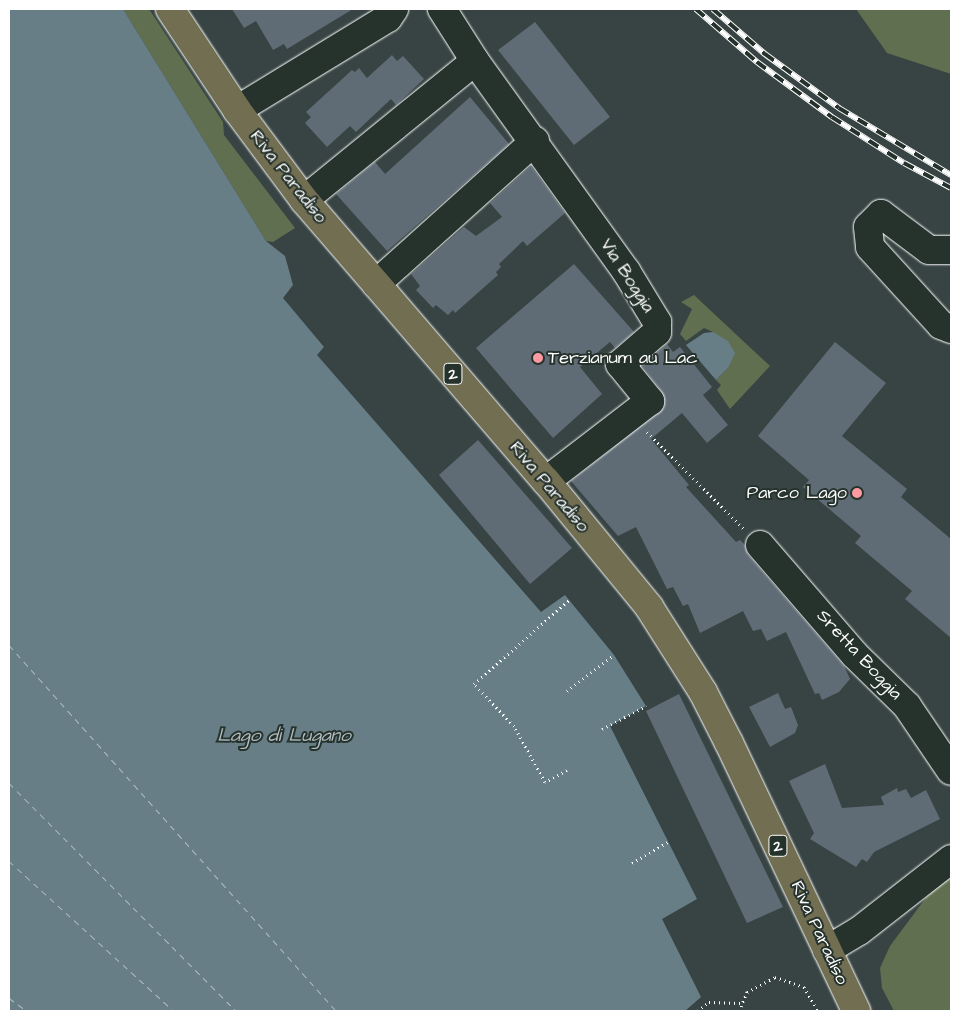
<!DOCTYPE html>
<style>
body{margin:0}
#map{position:relative;width:960px;height:1020px;overflow:hidden;background:#374443;font-family:"Architects Daughter",sans-serif}
div>[style]{position:absolute}
[style*='--x']{left:calc(var(--x)*1px);top:calc(var(--y)*1px);width:calc(var(--w)*1px);rotate:calc(var(--a)*1deg)}
.green>*{inset:0;background:#606f50}
.water>*{inset:0;background:#687e87}
.ferry>*{height:1px;margin-top:-0.5px;transform-origin:0;background:repeating-linear-gradient(90deg,#b4bec3 0 6px,transparent 0 11px)}
.building>*{inset:0;background:#5f6c76}
.path>*{height:3px;margin-top:-1.5px;transform-origin:0;background:repeating-linear-gradient(90deg,#fff 0 1px,transparent 0 5px)}
.roads{filter:drop-shadow(0 0 1px #fff) drop-shadow(0 0 1px #fff)}
.minor>*{height:28px;margin:-14px;padding:0 14px;transform-origin:14px;border-radius:14px;background:#26332d}
.major>*{height:28px;margin:-14px;padding:0 14px;transform-origin:14px;border-radius:14px;background:#726e52}
.rail>*{height:5.5px;margin-top:-2.75px;transform-origin:0;background:repeating-linear-gradient(90deg,#26332d 0 11px,#fff 0 22px);box-sizing:border-box;border-block:1px solid #fff}
.dots>*{width:14px;height:14px;translate:-50% -50%;box-sizing:border-box;border:2px solid #26332d;border-radius:50%}
span{translate:-50% -50%;white-space:nowrap;text-align:center;line-height:1.15;-webkit-text-stroke:4px #26332d;paint-order:stroke}
.shield-label span{padding:1px 4px;background:#26332d;border:1px solid;border-radius:4px;-webkit-text-stroke-width:0}
.shield-label{font-size:16px;color:#fff;font-weight:700}
.street-label{font-size:18px;color:#fff}
.poi-label{font-size:18px;color:#fff}
.left{translate:0 -50%;text-align:left}
.right{translate:-100% -50%;text-align:right}
.water-label{font-size:19px;color:#b4bec3;font-style:italic}
.frame{position:absolute;inset:0;border:10px solid #fff;pointer-events:none}
</style>
<div id="map">
<div class="green">
<div style="clip-path:polygon(123px 9px,149px 9px,223px 122px,224px 135px,295px 228px,273px 242px,266px 241px)"></div>
<div style="clip-path:polygon(856px 9px,951px 9px,951px 74px,887px 53px)"></div>
<div style="clip-path:polygon(694px 295px,770px 366px,730px 409px,717px 390px,721px 385px,716px 380px,728px 368px,713px 332px,704px 328px,686px 341px,680px 334px,692px 309px,681px 302px)"></div>
<div style="clip-path:polygon(951px 864px,951px 1011px,894px 1011px,882px 988px,880px 968px,890px 946px)"></div>
</div>
<div class="water">
<div style="clip-path:polygon(9px 9px,123px 9px,266px 241px,285px 256px,293px 285px,283px 298px,324px 347px,317px 355px,541px 612px,565px 595px,614px 655px,646px 706px,610px 726px,697px 899px,662px 919px,701px 997px,685px 1011px,9px 1011px)"></div>
<div style="clip-path:polygon(713px 332px,728px 341px,735px 353px,728px 368px,716px 380px,686px 345px,704px 333px)"></div>
</div>
<div class="ferry">
<div style="--x:9;--y:645;--w:491;--a:48.2"></div>
<div style="--x:9;--y:783;--w:322;--a:45.1"></div>
<div style="--x:9;--y:861;--w:223;--a:42.3"></div>
<div style="--x:9;--y:998;--w:22;--a:36"></div>
</div>
<div class="building">
<div style="clip-path:polygon(232px 9px,353px 9px,287px 49px,284px 44px,273px 50px,256px 21px,244px 28px)"></div>
<div style="clip-path:polygon(535px 22px,610px 117px,574px 145px,498px 50px)"></div>
<div style="clip-path:polygon(392px 55px,397px 61px,403px 56px,424px 79px,396px 105px,391px 99px,356px 132px,350px 126px,327px 147px,305px 123px,311px 117px,306px 112px,352px 70px,355px 72px,359px 68px,367px 78px)"></div>
<div style="clip-path:polygon(470px 97px,509px 144px,387px 251px,336px 194px,375px 162px,385px 174px)"></div>
<div style="clip-path:polygon(531px 166px,565px 213px,527px 246px,523px 241px,499px 264px,501px 267px,496px 272px,498px 275px,455px 313px,453px 310px,448px 315px,436px 305px,433px 308px,416px 290px,420px 286px,411px 274px,464px 227px,476px 236px,502px 217px,490px 203px)"></div>
<div style="clip-path:polygon(574px 264px,634px 332px,615px 348px,610px 342px,580px 367px,602px 394px,553px 438px,476px 348px)"></div>
<div style="clip-path:polygon(835px 342px,886px 383px,842px 436px,907px 489px,901px 497px,951px 539px,951px 638px,905px 599px,912px 591px,855px 543px,861px 536px,803px 487px,809px 480px,758px 436px)"></div>
<div style="clip-path:polygon(667px 344px,673px 352px,680px 347px,712px 387px,703px 395px,728px 425px,707px 443px,682px 413px,651px 439px,689px 485px,686px 487px,736px 542px,740px 540px,745px 545px,748px 555px,844px 666px,850px 679px,839px 692px,822px 700px,819px 693px,815px 694px,786px 632px,767px 641px,761px 629px,753px 631px,743px 611px,700px 633px,688px 604px,683px 606px,673px 587px,667px 589px,636px 527px,618px 536px,571px 481px,664px 407px,662px 392px,642px 366px)"></div>
<div style="clip-path:polygon(478px 440px,572px 548px,530px 584px,439px 475px)"></div>
<div style="clip-path:polygon(778px 693px,785px 709px,791px 707px,798px 725px,795px 733px,770px 747px,749px 707px)"></div>
<div style="clip-path:polygon(679px 694px,783px 907px,747px 923px,646px 711px)"></div>
<div style="clip-path:polygon(825px 764px,842px 808px,884px 805px,881px 797px,897px 788px,898px 792px,906px 789px,911px 798px,926px 790px,940px 819px,874px 852px,867px 862px,862px 859px,856px 867px,810px 839px,814px 833px,789px 781px)"></div>
</div>
<div class="path">
<div style="--x:647;--y:432;--w:137;--a:45"></div>
<div style="--x:567;--y:691;--w:59;--a:-37.5"></div>
<div style="--x:602;--y:729;--w:50;--a:-27.6"></div>
<div style="--x:567;--y:770;--w:25;--a:151"></div>
<div style="--x:545;--y:782;--w:64;--a:-119"></div>
<div style="--x:514;--y:726;--w:58;--a:-133.6"></div>
<div style="--x:474;--y:684;--w:127;--a:-41.5"></div>
<div style="--x:632;--y:863;--w:42;--a:-30.3"></div>
<div style="--x:698;--y:1011;--w:14;--a:-39"></div>
<div style="--x:709;--y:1002;--w:31;--a:2"></div>
<div style="--x:739;--y:1011;--w:21;--a:-67"></div>
<div style="--x:747;--y:992;--w:32;--a:-28"></div>
<div style="--x:775;--y:977;--w:31;--a:19"></div>
<div style="--x:804;--y:987;--w:28;--a:60"></div>
</div>
<div class="roads">
<div class="minor">
<div style="--x:475;--y:61;--w:259;--a:54.3"></div>
<div style="--x:626;--y:271;--w:60;--a:58.7"></div>
<div style="--x:657;--y:322;--w:10;--a:90"></div>
<div style="--x:657;--y:332;--w:49;--a:139.1"></div>
<div style="--x:620;--y:364;--w:48;--a:51"></div>
<div style="--x:650;--y:401;--w:131;--a:142.4"></div>
<div style="--x:237;--y:110;--w:177;--a:-31.4"></div>
<div style="--x:388;--y:18;--w:11;--a:-56"></div>
<div style="--x:304;--y:200;--w:220;--a:-39.1"></div>
<div style="--x:475;--y:61;--w:62;--a:-122.4"></div>
<div style="--x:951;--y:250;--w:22;--a:180"></div>
<div style="--x:929;--y:250;--w:60;--a:-143.1"></div>
<div style="--x:881;--y:214;--w:18;--a:135"></div>
<div style="--x:868;--y:227;--w:20;--a:84"></div>
<div style="--x:870;--y:247;--w:105;--a:47.7"></div>
<div style="--x:941;--y:325;--w:11;--a:22"></div>
<div style="--x:376;--y:284;--w:214;--a:-42"></div>
<div style="--x:760;--y:545;--w:145;--a:49.2"></div>
<div style="--x:855;--y:655;--w:73;--a:44.4"></div>
<div style="--x:907;--y:706;--w:78;--a:55.9"></div>
<div style="--x:827;--y:950;--w:37;--a:-31"></div>
<div style="--x:859;--y:931;--w:117;--a:-38"></div>
</div>
<div class="major">
<div style="--x:170;--y:9;--w:121;--a:56.4"></div>
<div style="--x:237;--y:110;--w:112;--a:53.3"></div>
<div style="--x:304;--y:200;--w:371;--a:49.3"></div>
<div style="--x:546;--y:481;--w:163;--a:50.7"></div>
<div style="--x:649;--y:607;--w:101;--a:57.6"></div>
<div style="--x:703;--y:692;--w:57;--a:63"></div>
<div style="--x:729;--y:743;--w:297;--a:64.6"></div>
</div>
</div>
<div class="rail">
<div style="--x:696;--y:9;--w:81;--a:41"></div>
<div style="--x:757;--y:62;--w:93;--a:36.3"></div>
<div style="--x:832;--y:117;--w:85;--a:32.6"></div>
<div style="--x:904;--y:163;--w:53;--a:28"></div>
<div style="--x:713;--y:9;--w:69;--a:40.9"></div>
<div style="--x:765;--y:54;--w:92;--a:36.1"></div>
<div style="--x:839;--y:108;--w:131;--a:30.9"></div>
</div>
<div class="dots">
<div style="left:538px;top:358px;background:#ff9aa2"></div>
<div style="left:857px;top:493px;background:#ff9aa2"></div>
</div>
<div class="shield-label">
<span style="left:453px;top:374px">2</span>
<span style="left:778px;top:846px">2</span>
</div>
<div class="street-label">
<span style="left:288px;top:177px;rotate:52deg">Riva Paradiso</span>
<span style="left:627px;top:276px;rotate:57deg">Via Boggia</span>
<span style="left:549px;top:487px;rotate:50deg">Riva Paradiso</span>
<span style="left:859px;top:655px;rotate:47deg">Sretta Boggia</span>
<span style="left:819px;top:933px;rotate:65deg">Riva Paradiso</span>
</div>
<div class="poi-label">
<span class="left" style="left:548px;top:358px">Terzianum au Lac</span>
<span class="right" style="left:847px;top:493px">Parco Lago</span>
</div>
<div class="water-label">
<span style="left:284px;top:736px">Lago di Lugano</span>
</div>
<div class="frame"></div>
</div>
